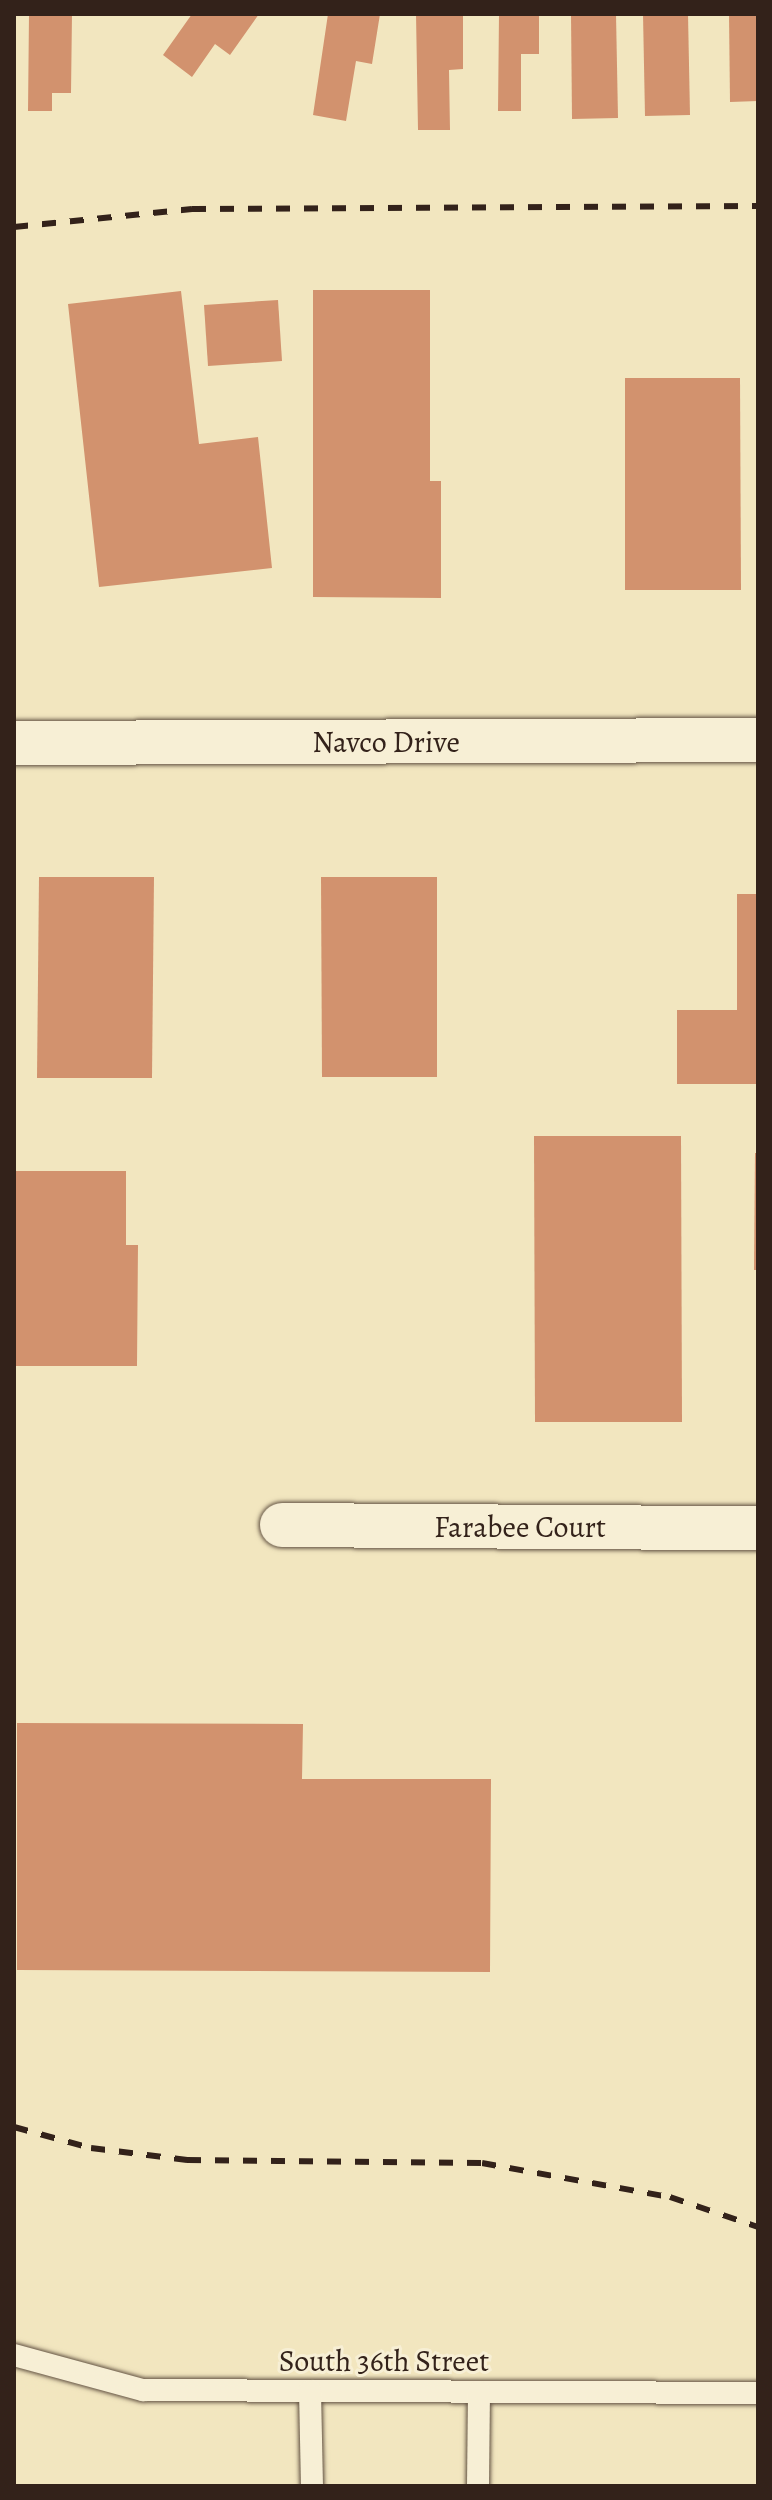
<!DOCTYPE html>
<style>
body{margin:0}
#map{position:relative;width:772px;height:2500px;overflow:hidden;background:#f2e6bf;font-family:Alegreya,serif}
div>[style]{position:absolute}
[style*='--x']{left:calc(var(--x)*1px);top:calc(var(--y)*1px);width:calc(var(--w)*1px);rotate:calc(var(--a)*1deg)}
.building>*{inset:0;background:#d2926e}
.roads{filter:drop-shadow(0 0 2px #635343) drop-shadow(0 0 2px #635343)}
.lane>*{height:22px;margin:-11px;padding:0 11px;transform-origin:11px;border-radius:11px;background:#f7efd5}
.street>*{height:44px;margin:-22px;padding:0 22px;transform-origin:22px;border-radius:22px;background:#f7efd5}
.rail>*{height:6px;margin-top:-3px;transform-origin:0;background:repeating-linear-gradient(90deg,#33221a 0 14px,transparent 0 28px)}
span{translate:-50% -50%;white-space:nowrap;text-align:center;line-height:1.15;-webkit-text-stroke:6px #f7efd5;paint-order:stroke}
.street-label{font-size:30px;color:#33221a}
.frame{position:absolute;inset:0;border:16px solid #33221a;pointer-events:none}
</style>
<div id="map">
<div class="building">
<div style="clip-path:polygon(29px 14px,72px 14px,71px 93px,52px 93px,52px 111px,28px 111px)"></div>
<div style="clip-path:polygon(192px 14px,259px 14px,230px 55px,215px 44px,192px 77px,163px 55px)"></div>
<div style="clip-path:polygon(328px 14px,380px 14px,372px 64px,356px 61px,346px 121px,313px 115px)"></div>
<div style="clip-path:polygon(416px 14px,463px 14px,463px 69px,449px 70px,450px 130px,418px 130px)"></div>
<div style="clip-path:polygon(499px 14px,539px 15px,539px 54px,521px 54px,521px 111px,498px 111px)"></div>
<div style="clip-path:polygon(571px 14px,616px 14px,618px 118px,572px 119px)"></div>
<div style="clip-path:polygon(643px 14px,688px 14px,690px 115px,645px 116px)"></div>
<div style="clip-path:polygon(729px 14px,758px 14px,758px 101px,730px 102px)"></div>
<div style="clip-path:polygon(313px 290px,430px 290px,430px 481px,441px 481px,441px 598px,313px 597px)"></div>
<div style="clip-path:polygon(181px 291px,199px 444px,258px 437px,272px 568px,99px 587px,68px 304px)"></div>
<div style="clip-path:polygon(278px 300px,282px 361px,208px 366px,204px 305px)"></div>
<div style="clip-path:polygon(625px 378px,740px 378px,741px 590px,625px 590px)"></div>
<div style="clip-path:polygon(39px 877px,154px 877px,152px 1078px,37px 1078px)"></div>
<div style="clip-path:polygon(321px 877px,437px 877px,437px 1077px,322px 1077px)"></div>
<div style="clip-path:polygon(737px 894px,758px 894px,758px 1084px,677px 1084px,677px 1010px,737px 1010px)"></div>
<div style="clip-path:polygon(534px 1136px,681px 1136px,682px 1422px,535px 1422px)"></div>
<div style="clip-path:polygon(755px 1153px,758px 1153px,758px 1270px,754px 1270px)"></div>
<div style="clip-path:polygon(14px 1171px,126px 1171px,126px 1245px,138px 1245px,137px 1366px,14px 1366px)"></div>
<div style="clip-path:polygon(17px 1723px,303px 1724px,302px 1779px,491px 1779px,490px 1972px,17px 1970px)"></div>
</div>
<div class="roads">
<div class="lane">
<div style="--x:14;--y:2355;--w:134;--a:15.2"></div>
<div style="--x:143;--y:2390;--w:615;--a:0.28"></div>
<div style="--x:310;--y:2391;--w:95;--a:88.8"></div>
<div style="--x:478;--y:2486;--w:94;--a:-89.4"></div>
</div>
<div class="street">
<div style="--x:14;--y:743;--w:744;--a:-0.23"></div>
<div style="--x:282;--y:1525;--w:476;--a:0.4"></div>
</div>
</div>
<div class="rail">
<div style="--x:14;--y:227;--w:179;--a:-5.8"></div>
<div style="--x:192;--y:209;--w:566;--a:-0.3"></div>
<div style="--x:14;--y:2127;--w:80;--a:15.3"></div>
<div style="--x:91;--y:2148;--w:97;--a:7.1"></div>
<div style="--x:187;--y:2160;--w:295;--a:0.6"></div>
<div style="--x:482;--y:2163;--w:191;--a:10.3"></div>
<div style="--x:670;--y:2197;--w:93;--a:18.8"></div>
</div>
<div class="street-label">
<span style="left:386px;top:742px">Navco Drive</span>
<span style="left:520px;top:1527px">Farabee Court</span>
<span style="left:384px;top:2361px">South 36th Street</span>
</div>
<div class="frame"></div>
</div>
